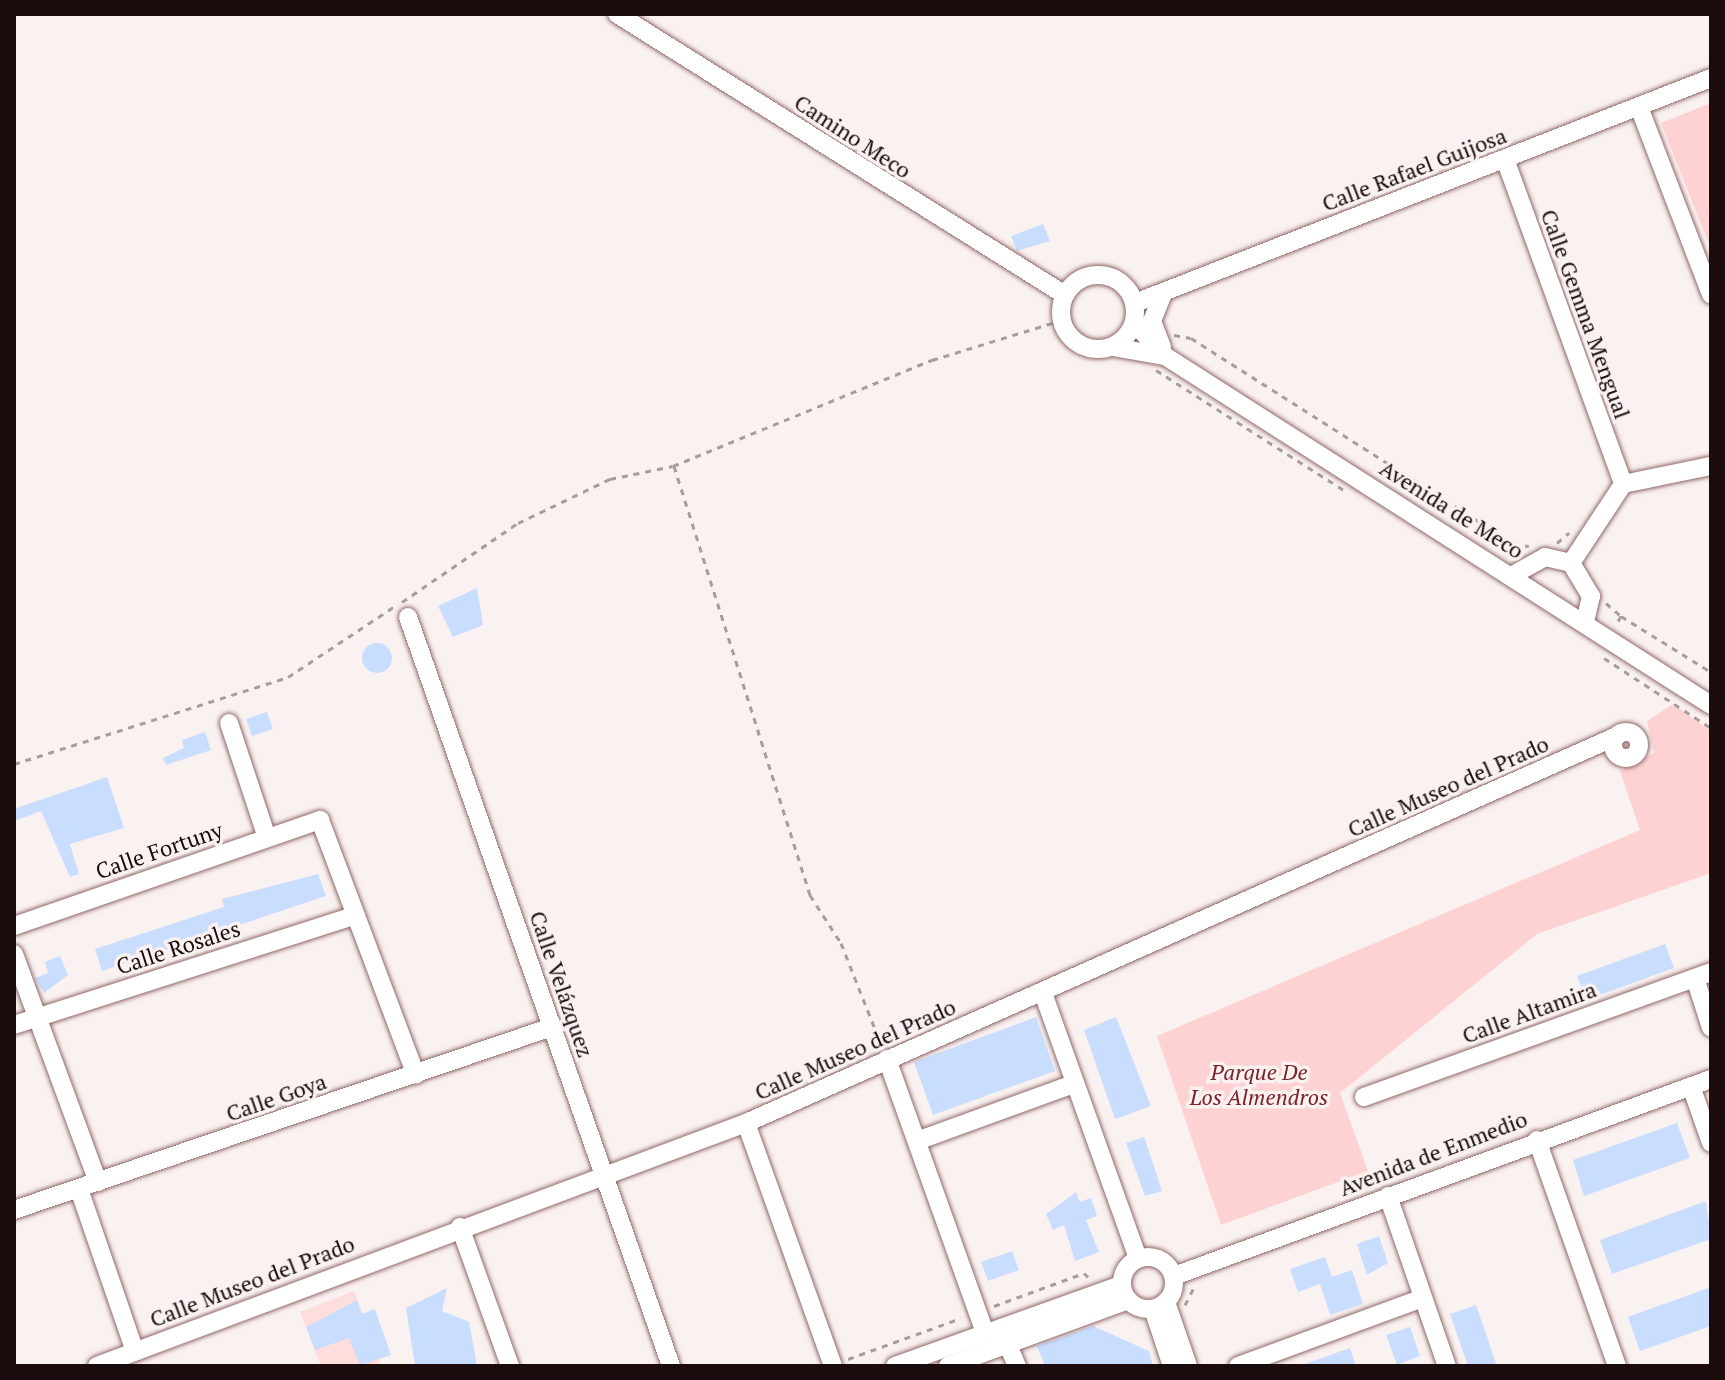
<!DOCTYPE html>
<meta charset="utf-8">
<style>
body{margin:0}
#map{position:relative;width:1725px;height:1380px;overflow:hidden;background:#faf1f1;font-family:"PT Serif",serif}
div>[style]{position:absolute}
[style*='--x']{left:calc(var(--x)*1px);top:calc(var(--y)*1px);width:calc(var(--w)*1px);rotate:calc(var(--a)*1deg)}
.built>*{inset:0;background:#fededd}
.green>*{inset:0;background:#fed2d2}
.building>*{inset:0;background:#c9defe}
.round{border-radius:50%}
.path>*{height:3px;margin-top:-1.5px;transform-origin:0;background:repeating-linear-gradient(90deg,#a89d9d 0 6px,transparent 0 12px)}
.roads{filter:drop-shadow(0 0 2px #8f6868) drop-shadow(0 0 2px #8f6868)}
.minor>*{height:18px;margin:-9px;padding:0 9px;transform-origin:9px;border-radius:9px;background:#fff}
.minor>.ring{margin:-9px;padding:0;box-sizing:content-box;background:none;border:18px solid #fff;border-radius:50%}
span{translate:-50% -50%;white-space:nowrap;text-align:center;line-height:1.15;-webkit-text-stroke:7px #faf1f1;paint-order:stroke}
.street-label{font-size:22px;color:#1a0b0c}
.park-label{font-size:22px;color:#7c222d;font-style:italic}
.frame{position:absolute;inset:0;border:16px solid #1a0b0c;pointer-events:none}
</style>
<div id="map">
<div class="built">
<div style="clip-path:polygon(354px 1291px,381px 1366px,321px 1366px,300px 1312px)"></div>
</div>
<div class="green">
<div style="clip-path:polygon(1711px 103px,1711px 249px,1661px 123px)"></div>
<div style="clip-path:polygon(1673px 704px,1711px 731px,1711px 873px,1537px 934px,1340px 1093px,1368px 1171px,1221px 1225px,1157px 1036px,1640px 830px,1620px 771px,1654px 753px,1647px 721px)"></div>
</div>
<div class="building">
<div style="clip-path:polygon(1043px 224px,1050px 241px,1017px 251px,1011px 236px)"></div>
<div style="clip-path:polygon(477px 588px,483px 625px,453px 637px,438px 606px)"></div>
<div class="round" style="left:362px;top:643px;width:30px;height:30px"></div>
<div style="clip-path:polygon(267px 712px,273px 729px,252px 736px,246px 719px)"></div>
<div style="clip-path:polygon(205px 732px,211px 750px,166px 765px,163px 758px,184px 748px,182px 740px)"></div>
<div style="clip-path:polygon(107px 777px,124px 828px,70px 844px,79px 874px,70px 877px,41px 811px,14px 821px,14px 809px)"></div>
<div style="clip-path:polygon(318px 874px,326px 896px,102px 971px,95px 949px,224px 907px,222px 899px)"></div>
<div style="clip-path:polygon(1665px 944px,1674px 968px,1586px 1000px,1577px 976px)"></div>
<div style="clip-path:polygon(60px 956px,68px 975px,44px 993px,35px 978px,48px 973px,45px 962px)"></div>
<div style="clip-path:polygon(1036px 1017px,1055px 1071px,933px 1115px,914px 1062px)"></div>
<div style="clip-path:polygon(1116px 1017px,1151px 1106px,1115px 1119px,1084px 1030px)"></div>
<div style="clip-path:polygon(1677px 1123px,1690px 1158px,1584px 1196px,1573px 1160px)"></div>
<div style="clip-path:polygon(1144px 1137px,1162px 1191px,1145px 1196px,1126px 1143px)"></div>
<div style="clip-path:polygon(1076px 1192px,1080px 1202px,1091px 1198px,1097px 1216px,1086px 1220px,1099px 1252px,1075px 1261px,1064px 1225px,1053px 1230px,1046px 1214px)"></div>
<div style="clip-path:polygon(1706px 1201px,1711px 1239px,1612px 1274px,1600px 1240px)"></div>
<div style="clip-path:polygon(1379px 1236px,1388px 1263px,1367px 1275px,1357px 1244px)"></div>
<div style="clip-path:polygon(1012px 1251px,1019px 1270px,988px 1281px,981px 1262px)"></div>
<div style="clip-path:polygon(1325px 1257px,1332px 1277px,1352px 1270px,1363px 1304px,1330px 1315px,1320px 1284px,1298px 1292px,1290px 1269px)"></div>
<div style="clip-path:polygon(1711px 1287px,1711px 1326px,1640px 1351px,1628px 1317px)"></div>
<div style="clip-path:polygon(447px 1288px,442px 1311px,469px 1322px,477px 1366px,415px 1366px,406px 1308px)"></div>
<div style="clip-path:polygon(357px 1300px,362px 1314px,375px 1309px,391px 1355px,360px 1365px,349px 1338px,315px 1350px,306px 1327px)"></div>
<div style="clip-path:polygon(1476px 1305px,1497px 1366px,1468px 1366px,1450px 1314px)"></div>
<div style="clip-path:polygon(1093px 1326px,1149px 1351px,1153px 1366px,1045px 1366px,1037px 1346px)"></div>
<div style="clip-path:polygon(1410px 1327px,1420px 1356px,1397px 1365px,1386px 1335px)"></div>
<div style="clip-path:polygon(1350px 1348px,1356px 1366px,1306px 1366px,1305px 1364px)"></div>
</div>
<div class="path">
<div style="--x:1174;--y:335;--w:17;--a:10"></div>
<div style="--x:1191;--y:338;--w:356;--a:32.5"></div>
<div style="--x:1491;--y:529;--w:17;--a:54"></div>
<div style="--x:1501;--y:543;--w:28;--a:6"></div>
<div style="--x:1156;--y:370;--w:228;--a:32.6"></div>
<div style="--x:674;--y:466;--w:450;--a:72.4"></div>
<div style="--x:810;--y:895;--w:57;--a:57.1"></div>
<div style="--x:841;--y:943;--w:109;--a:68.4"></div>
<div style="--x:1557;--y:543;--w:16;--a:-40"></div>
<div style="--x:402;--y:602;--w:140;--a:-34.3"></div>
<div style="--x:518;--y:523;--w:102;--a:-25.6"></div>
<div style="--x:610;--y:479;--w:64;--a:-11.7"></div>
<div style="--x:673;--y:466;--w:280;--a:-22.3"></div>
<div style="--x:932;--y:360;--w:136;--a:-17.1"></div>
<div style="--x:1606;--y:603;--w:20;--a:41"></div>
<div style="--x:1621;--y:616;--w:8;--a:120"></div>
<div style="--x:1621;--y:616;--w:106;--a:31.9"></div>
<div style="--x:1604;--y:658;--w:128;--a:33.2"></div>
<div style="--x:14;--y:764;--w:287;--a:-17.6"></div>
<div style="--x:288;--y:677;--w:128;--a:-33.6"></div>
<div style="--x:1185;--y:1305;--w:20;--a:-63"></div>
<div style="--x:994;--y:1306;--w:96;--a:-20.1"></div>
<div style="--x:1084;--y:1273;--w:8;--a:45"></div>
<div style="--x:848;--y:1359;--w:120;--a:-19.9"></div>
</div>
<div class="roads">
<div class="minor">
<div style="--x:617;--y:14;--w:529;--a:32.1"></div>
<div style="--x:1639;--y:107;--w:201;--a:69"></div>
<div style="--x:1505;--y:159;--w:346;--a:70"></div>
<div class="ring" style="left:1061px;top:275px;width:56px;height:56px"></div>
<div style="--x:1135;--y:303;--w:618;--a:-21.34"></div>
<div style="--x:1134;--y:323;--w:45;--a:46.8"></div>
<div style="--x:1165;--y:356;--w:648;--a:32.59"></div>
<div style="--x:1113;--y:347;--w:53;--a:9.8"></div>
<div style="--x:1162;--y:347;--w:28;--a:-111"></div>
<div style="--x:1152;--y:321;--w:29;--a:-68"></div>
<div style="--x:1571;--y:563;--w:95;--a:-56.6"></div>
<div style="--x:1623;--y:484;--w:90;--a:-11.6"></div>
<div style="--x:1511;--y:576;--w:39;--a:-29"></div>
<div style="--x:1545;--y:557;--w:27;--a:13"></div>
<div style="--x:1571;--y:563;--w:39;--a:59"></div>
<div style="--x:1591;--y:596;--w:28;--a:103"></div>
<div style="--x:408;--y:617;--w:794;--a:70.65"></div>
<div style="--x:229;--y:723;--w:121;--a:71.7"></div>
<div class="ring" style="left:1613px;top:732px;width:8px;height:8px"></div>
<div style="--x:14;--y:926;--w:324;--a:-19.1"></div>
<div style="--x:320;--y:820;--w:272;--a:69.4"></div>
<div style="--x:14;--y:954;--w:243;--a:69.8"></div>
<div style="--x:1695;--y:978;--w:52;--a:72.3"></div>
<div style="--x:1043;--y:993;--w:282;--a:70.3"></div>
<div style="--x:14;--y:1025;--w:359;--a:-17.8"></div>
<div style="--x:887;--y:1059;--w:291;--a:70.3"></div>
<div style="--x:1691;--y:1086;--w:60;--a:70.7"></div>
<div style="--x:1364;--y:1097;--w:369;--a:-19.8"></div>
<div style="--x:746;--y:1123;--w:258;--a:70.3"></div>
<div style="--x:1537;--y:1140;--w:240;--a:70.5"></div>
<div style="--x:917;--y:1141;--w:167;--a:-20"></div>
<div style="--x:79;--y:1189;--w:172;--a:71"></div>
<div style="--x:1388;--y:1196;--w:180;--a:70.9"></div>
<div style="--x:14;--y:1210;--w:568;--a:-18.79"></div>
<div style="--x:460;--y:1227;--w:148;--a:70.2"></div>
<div class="ring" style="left:1122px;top:1257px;width:34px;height:34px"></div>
<div style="--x:1174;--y:1276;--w:572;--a:-20.15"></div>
<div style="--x:1166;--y:1302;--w:68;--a:71"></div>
<div style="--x:1153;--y:1309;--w:60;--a:71.6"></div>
<div style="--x:1008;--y:1345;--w:23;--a:67"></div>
<div style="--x:97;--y:1366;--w:693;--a:-20.53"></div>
<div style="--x:746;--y:1123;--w:953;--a:-23.96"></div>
<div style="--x:895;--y:1366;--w:240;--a:-19.7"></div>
<div style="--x:948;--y:1366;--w:192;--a:-20.1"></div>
<div style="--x:1238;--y:1366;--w:197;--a:-20.2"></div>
</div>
</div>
<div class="street-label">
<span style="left:853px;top:136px;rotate:33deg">Camino Meco</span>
<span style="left:1414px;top:169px;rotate:-21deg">Calle Rafael Guijosa</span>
<span style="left:1586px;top:314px;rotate:70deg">Calle Gemma Mengual</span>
<span style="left:1452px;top:509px;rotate:32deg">Avenida de Meco</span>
<span style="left:1448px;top:786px;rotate:-24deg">Calle Museo del Prado</span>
<span style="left:159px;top:850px;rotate:-19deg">Calle Fortuny</span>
<span style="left:178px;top:947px;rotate:-18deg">Calle Rosales</span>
<span style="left:562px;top:984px;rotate:71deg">Calle Velázquez</span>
<span style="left:1529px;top:1012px;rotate:-20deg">Calle Altamira</span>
<span style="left:855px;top:1049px;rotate:-24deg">Calle Museo del Prado</span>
<span style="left:276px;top:1097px;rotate:-19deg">Calle Goya</span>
<span style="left:1433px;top:1153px;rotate:-21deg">Avenida de Enmedio</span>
<span style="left:252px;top:1281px;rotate:-21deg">Calle Museo del Prado</span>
</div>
<div class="park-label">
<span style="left:1259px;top:1084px">Parque De<br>Los Almendros</span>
</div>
<div class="frame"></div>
</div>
